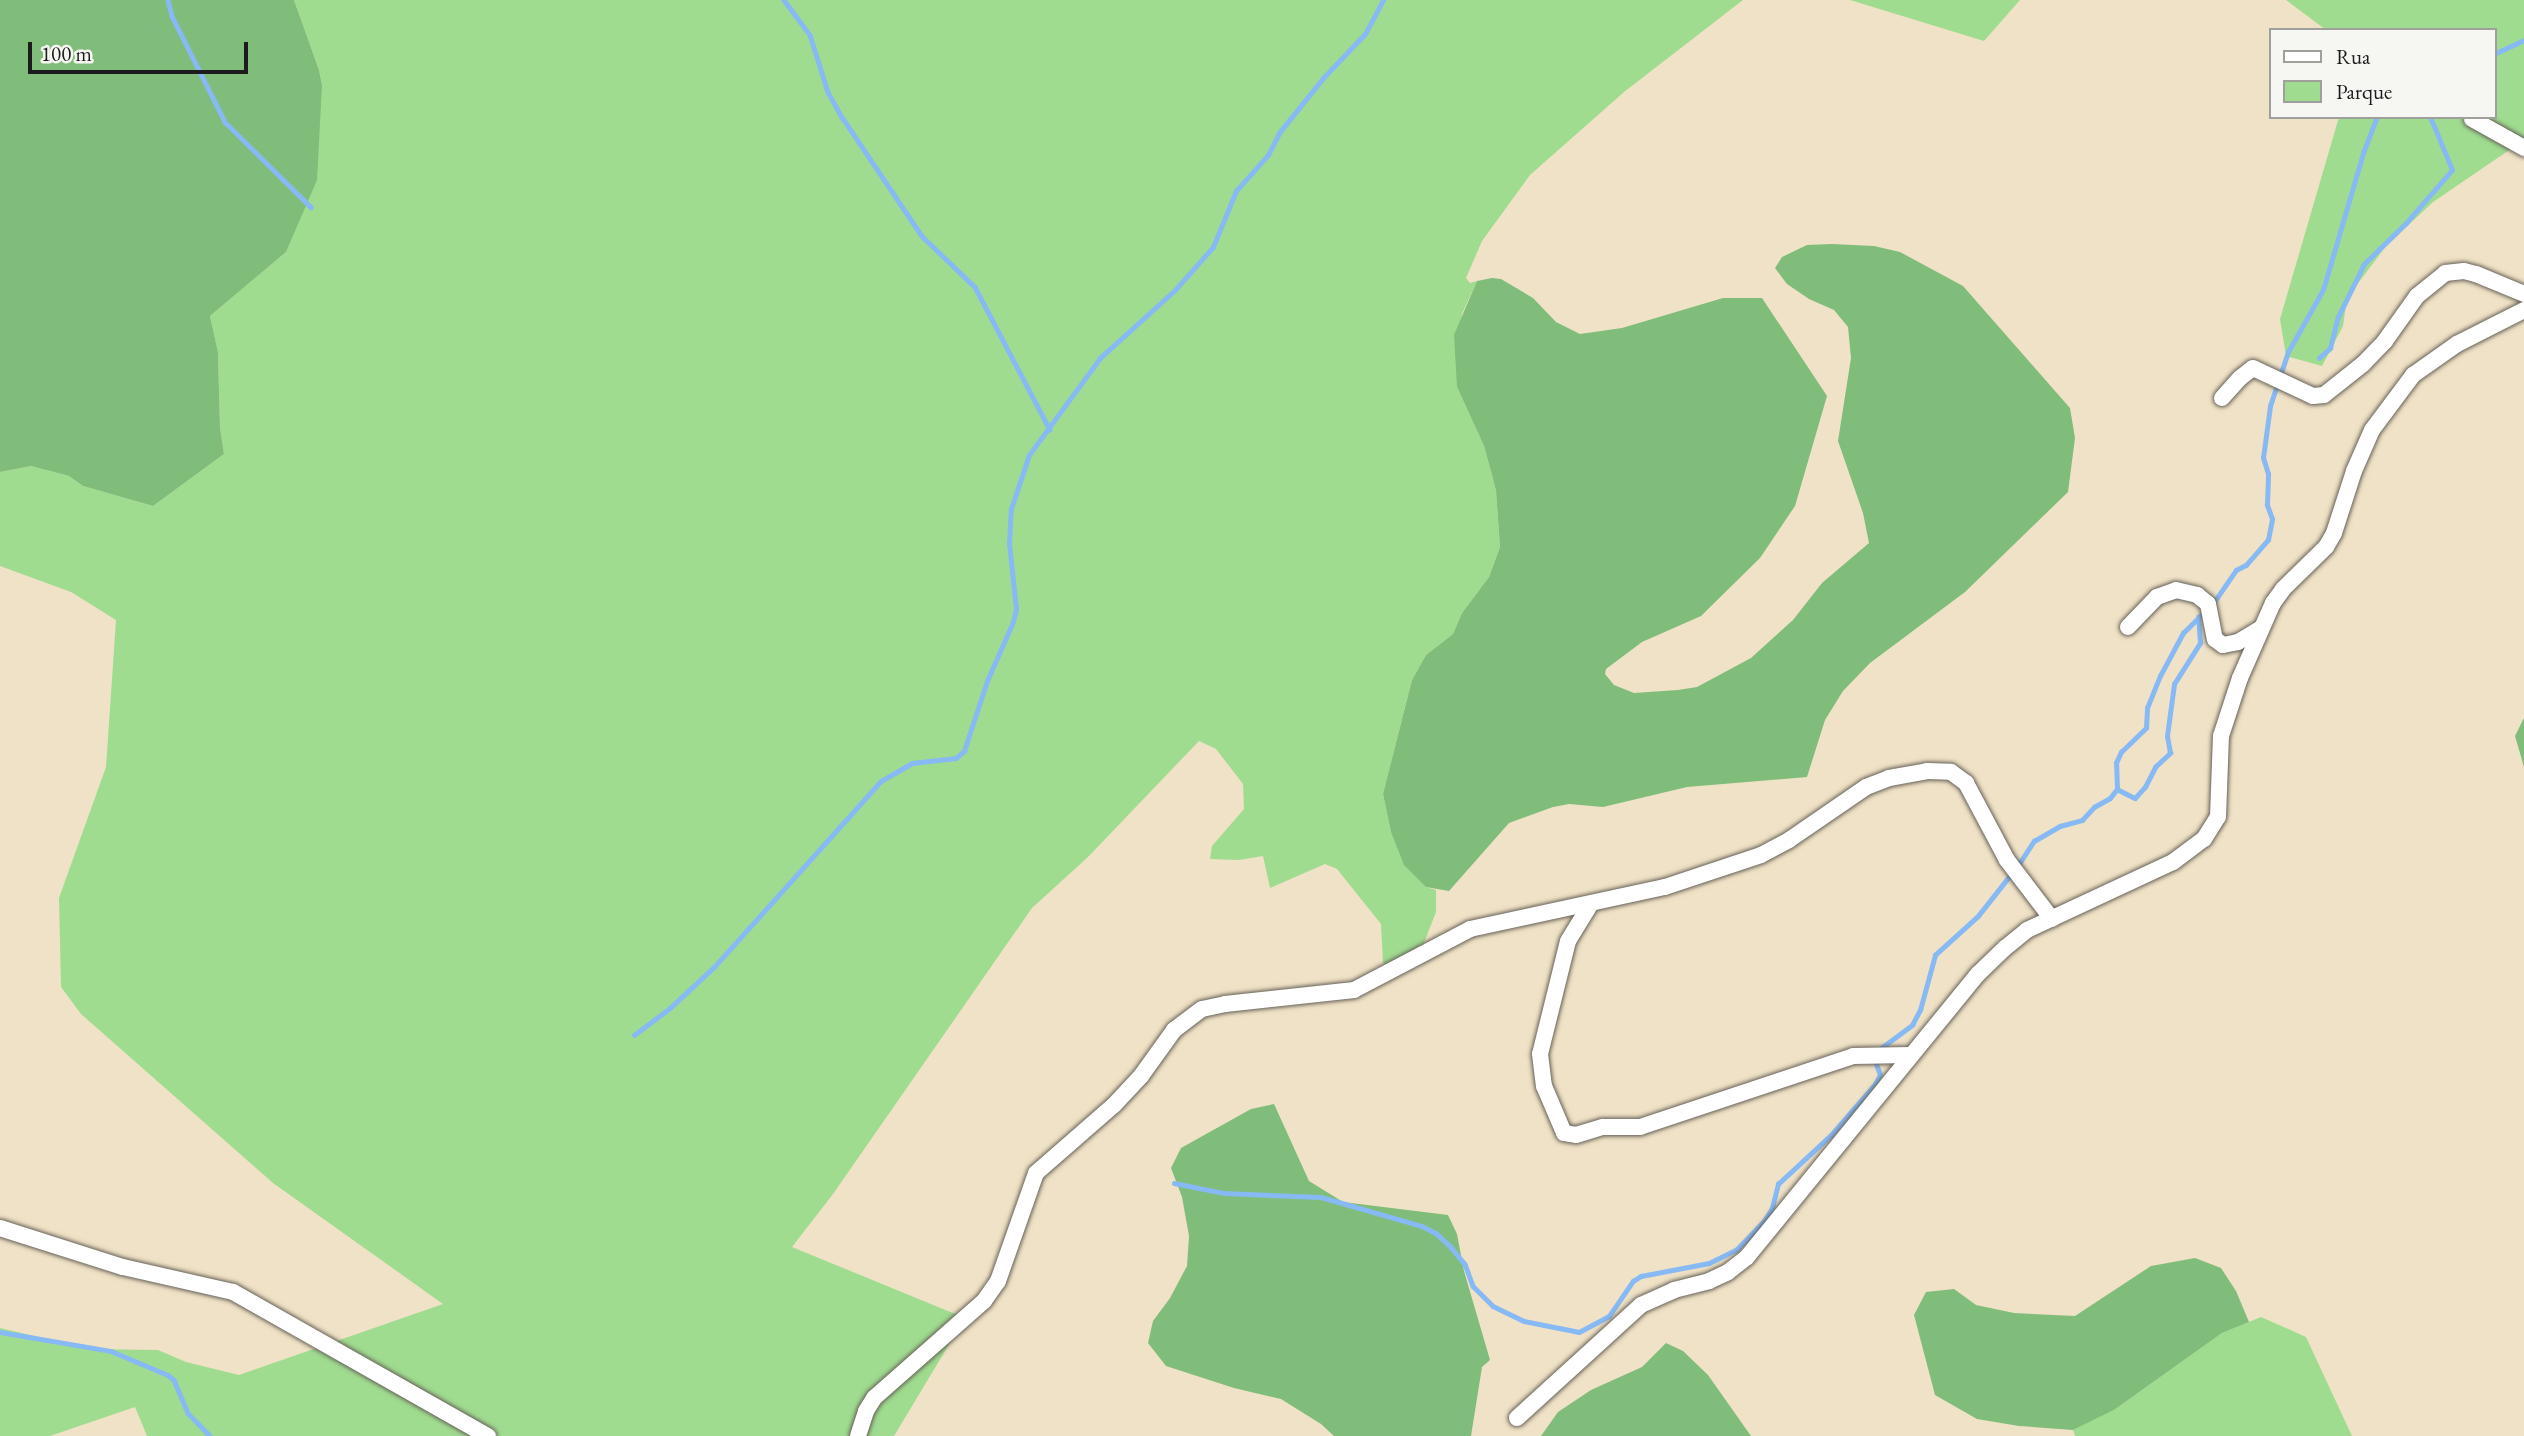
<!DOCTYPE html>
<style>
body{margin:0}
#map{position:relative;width:2524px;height:1436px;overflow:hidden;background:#f0e2c6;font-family:"EB Garamond",serif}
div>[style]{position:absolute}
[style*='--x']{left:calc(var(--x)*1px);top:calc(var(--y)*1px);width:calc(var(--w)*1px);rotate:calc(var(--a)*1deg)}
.green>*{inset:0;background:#a0dc90}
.forest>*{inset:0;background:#80bc7a}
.stream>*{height:4.5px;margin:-2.25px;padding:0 2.25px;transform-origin:2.25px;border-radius:2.25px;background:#87b9f4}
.roads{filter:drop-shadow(0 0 2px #666158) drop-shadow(0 0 2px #666158)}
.street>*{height:16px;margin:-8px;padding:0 8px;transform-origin:8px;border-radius:8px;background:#fff}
span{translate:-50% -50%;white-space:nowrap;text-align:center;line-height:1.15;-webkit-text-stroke:7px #f6f6f2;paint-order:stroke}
.legend{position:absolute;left:2269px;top:28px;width:228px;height:91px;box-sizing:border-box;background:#f6f6f2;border:2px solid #9f9f9c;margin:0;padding:9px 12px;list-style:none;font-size:21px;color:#1c1c1c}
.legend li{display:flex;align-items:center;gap:14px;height:35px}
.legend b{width:35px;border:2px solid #9f9f9c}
.scale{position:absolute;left:28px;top:42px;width:220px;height:32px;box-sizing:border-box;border:4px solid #1c1c1c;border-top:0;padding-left:9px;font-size:21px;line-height:24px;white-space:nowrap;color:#1c1c1c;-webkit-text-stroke:5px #f6f6f2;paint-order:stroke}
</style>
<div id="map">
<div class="green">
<div style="clip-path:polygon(294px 0,1743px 0,1624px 92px,1530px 175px,1482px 241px,1466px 278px,1470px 283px,1477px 281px,1462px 314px,1457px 387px,1484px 446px,1492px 475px,1496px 491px,1500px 547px,1489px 577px,1462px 613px,1453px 634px,1426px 655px,1412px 680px,1383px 794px,1391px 832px,1426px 887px,1436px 890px,1436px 912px,1422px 948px,1388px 967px,1383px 963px,1381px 924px,1337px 869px,1325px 864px,1270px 888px,1263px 856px,1239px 860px,1210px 859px,1212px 846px,1244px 809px,1243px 784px,1216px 749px,1199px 741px,1088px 857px,1032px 908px,833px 1194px,792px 1247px,965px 1318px,894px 1436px,147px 1436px,135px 1407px,50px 1436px,0 1436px,0 1328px,90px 1349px,158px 1350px,186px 1362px,239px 1375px,443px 1304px,273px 1183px,81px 1014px,61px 987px,59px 898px,106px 767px,116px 620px,71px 592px,0 566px,0 472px,31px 466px,69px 476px,83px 486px,153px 506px,224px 454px,220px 428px,218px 352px,210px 316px,286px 252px,322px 85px,319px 70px)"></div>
<div style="clip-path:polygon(1850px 0,2020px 0,1984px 41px)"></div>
<div style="clip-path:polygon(2286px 0,2524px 0,2524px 140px,2433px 202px,2386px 246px,2347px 298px,2343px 326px,2322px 366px,2286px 356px,2280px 319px,2339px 117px,2494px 117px,2494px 30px,2326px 30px)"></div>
<div style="clip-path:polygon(2261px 1317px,2306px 1337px,2352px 1436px,2075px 1436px,2073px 1430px,2114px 1410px,2222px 1333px)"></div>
</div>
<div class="forest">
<div style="clip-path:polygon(0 0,294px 0,319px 70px,322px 85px,317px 180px,286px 252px,210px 316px,218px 352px,220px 428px,224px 454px,153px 506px,83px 486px,69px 476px,31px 466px,0 472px)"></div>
<div style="clip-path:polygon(1832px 244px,1874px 246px,1900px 252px,1963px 286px,2070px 408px,2075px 438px,2068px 492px,1965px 592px,1870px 663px,1843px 691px,1825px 720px,1807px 777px,1687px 787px,1603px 807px,1569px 804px,1553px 807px,1509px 823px,1449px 891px,1426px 887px,1404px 865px,1391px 832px,1383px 794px,1412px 680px,1426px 655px,1453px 634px,1462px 613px,1489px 577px,1500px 547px,1496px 491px,1492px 475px,1484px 446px,1457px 387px,1454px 335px,1477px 281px,1492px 278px,1501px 279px,1533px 298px,1556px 322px,1580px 334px,1622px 328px,1723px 298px,1762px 298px,1827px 396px,1795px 506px,1760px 558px,1701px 616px,1642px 642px,1606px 669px,1605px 674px,1614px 685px,1634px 693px,1678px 690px,1697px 687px,1751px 658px,1793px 620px,1822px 583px,1869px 543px,1863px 513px,1838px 441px,1851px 358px,1848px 327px,1834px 310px,1809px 299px,1787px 284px,1775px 268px,1782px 257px,1807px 245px)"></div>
<div style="clip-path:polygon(2524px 718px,2524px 767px,2515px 736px)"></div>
<div style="clip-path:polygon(1274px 1104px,1309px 1181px,1343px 1202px,1448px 1215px,1457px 1234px,1464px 1271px,1490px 1360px,1482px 1367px,1471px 1436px,1334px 1436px,1321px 1424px,1281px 1399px,1234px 1388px,1166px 1366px,1148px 1343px,1153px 1321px,1170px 1298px,1187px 1266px,1189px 1236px,1182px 1197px,1171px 1168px,1181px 1148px,1251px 1109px)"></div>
<div style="clip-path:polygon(2195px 1258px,2221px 1268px,2236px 1291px,2249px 1322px,2222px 1333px,2114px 1410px,2073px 1430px,2019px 1426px,1977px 1419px,1935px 1395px,1914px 1315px,1926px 1292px,1954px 1289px,1976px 1305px,2014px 1313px,2075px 1316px,2151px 1266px)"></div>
<div style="clip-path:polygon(1666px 1343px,1683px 1351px,1708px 1375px,1751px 1436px,1541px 1436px,1558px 1412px,1591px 1390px,1642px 1367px)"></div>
</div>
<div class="stream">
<div style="--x:168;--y:0;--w:16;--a:76"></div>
<div style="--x:172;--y:16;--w:119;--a:63.4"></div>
<div style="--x:225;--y:122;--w:121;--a:44.7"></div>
<div style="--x:784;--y:0;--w:44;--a:53.4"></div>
<div style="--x:810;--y:35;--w:60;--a:72.5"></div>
<div style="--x:828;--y:92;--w:29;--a:61"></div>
<div style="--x:842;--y:117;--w:143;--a:56.1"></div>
<div style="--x:922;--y:236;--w:74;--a:43.9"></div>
<div style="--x:975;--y:287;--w:161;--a:62.3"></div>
<div style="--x:2494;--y:54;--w:33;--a:-25"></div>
<div style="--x:2319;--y:358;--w:15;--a:-42"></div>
<div style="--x:2330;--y:348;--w:32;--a:-76"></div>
<div style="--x:2338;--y:317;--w:59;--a:-63.9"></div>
<div style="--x:2364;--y:264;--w:59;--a:-44.3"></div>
<div style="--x:2406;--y:223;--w:70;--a:-49"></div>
<div style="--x:2452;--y:170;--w:57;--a:-112.5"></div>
<div style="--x:2212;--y:605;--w:42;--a:-55.6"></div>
<div style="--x:2236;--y:570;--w:11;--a:-27"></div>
<div style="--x:2246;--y:565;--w:33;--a:-49"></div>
<div style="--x:2268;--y:540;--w:21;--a:-79"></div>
<div style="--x:2272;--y:519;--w:15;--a:-110"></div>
<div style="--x:2267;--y:505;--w:31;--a:-88"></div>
<div style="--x:2268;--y:474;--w:17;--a:-107"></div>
<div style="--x:2263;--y:458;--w:52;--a:-82.3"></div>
<div style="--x:2270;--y:406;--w:57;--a:-71.6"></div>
<div style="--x:2288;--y:352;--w:71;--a:-60.6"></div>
<div style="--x:2323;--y:290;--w:143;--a:-73.7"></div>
<div style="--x:2363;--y:153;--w:39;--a:-69"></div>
<div style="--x:2117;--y:789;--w:20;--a:27"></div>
<div style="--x:2135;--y:798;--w:15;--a:-48"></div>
<div style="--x:2145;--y:787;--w:22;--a:-63"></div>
<div style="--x:2155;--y:767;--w:21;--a:-43"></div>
<div style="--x:2170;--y:753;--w:17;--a:-100"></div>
<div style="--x:2167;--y:736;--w:52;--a:-82.3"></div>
<div style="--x:2174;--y:684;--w:49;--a:-57.6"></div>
<div style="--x:2200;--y:643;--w:26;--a:-94"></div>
<div style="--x:2017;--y:867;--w:31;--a:-57"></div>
<div style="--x:2034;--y:841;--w:30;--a:-30"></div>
<div style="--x:2060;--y:826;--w:23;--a:-15"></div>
<div style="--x:2082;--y:820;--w:18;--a:-47"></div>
<div style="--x:2094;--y:807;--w:18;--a:-29"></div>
<div style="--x:2110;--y:798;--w:11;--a:-52"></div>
<div style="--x:2117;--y:789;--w:26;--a:-92"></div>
<div style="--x:2116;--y:763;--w:12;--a:-66"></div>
<div style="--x:2121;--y:752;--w:35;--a:-44"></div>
<div style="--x:2146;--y:728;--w:20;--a:-87"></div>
<div style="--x:2147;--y:708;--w:35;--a:-68"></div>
<div style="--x:2160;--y:676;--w:49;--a:-61.9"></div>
<div style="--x:2183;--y:633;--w:31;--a:-45"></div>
<div style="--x:634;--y:1035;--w:45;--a:-36.9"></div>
<div style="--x:670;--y:1008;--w:60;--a:-43"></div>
<div style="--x:714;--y:967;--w:250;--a:-48.1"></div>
<div style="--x:881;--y:781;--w:36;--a:-30"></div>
<div style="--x:912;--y:763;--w:44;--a:-6.5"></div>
<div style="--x:956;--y:758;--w:11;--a:-41"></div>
<div style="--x:964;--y:751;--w:74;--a:-71.8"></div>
<div style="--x:987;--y:681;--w:64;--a:-66.2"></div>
<div style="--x:1013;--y:622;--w:13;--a:-77"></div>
<div style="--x:1016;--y:609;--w:65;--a:-96.1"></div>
<div style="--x:1009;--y:544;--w:35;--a:-87"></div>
<div style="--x:1011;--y:509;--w:57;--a:-71.6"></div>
<div style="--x:1029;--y:455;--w:120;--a:-53.8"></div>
<div style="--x:1100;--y:358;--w:101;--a:-42.2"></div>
<div style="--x:1175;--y:290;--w:57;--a:-48.5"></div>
<div style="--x:1213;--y:247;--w:61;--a:-67.7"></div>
<div style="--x:1236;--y:191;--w:48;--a:-48.4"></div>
<div style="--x:1268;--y:155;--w:25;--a:-63"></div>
<div style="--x:1279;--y:133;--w:72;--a:-51.2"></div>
<div style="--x:1324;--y:77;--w:59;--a:-46.4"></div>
<div style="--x:1365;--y:34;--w:38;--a:-62"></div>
<div style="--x:1877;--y:1051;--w:44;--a:-36.6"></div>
<div style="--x:1912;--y:1025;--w:17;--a:-62"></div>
<div style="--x:1920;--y:1010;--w:57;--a:-74.7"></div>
<div style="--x:1935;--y:955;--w:58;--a:-42.2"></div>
<div style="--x:1978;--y:916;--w:53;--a:-51.8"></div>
<div style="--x:1174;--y:1183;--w:51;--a:11.3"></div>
<div style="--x:1224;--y:1193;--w:97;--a:2.4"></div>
<div style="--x:1321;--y:1197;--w:105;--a:16"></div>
<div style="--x:1422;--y:1226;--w:16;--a:27"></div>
<div style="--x:1436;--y:1233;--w:21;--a:43"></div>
<div style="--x:1451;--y:1247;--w:22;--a:51"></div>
<div style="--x:1465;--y:1264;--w:23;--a:70"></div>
<div style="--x:1473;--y:1286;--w:28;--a:45"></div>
<div style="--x:1493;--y:1306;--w:34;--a:26"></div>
<div style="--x:1524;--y:1321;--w:56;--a:11.3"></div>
<div style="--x:1579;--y:1332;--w:34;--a:-28"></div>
<div style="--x:1609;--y:1316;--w:42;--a:-55.6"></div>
<div style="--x:1633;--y:1281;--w:9;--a:-32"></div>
<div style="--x:1641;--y:1276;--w:69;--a:-10.8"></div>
<div style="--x:1709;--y:1263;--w:30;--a:-26"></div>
<div style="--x:1736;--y:1250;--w:40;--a:-46"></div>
<div style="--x:1764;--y:1221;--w:15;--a:-58"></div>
<div style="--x:1772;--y:1208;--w:25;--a:-76"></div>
<div style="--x:1778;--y:1184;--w:72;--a:-42.8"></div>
<div style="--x:1831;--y:1135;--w:67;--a:-49.2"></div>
<div style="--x:1875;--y:1084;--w:10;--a:-61"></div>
<div style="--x:1880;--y:1075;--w:15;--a:-110"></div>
<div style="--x:0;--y:1332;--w:113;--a:9.7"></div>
<div style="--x:111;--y:1351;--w:62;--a:22.8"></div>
<div style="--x:168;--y:1375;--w:8;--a:40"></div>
<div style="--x:174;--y:1380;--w:36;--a:67"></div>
<div style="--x:188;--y:1413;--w:32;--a:46"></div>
</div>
<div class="roads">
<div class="street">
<div style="--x:2472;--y:119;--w:60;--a:29.1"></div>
<div style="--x:2222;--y:398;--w:27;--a:-48"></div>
<div style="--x:2240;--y:378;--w:16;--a:-38"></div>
<div style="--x:2253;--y:368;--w:66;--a:25"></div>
<div style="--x:2313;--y:396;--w:11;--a:-5"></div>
<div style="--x:2324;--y:395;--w:50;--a:-38.5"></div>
<div style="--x:2363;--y:364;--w:32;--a:-46"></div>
<div style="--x:2385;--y:341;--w:55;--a:-54.6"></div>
<div style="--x:2417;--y:296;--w:36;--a:-39"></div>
<div style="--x:2445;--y:273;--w:19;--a:-6"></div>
<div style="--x:2464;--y:271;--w:12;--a:14"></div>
<div style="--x:2476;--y:274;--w:52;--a:22.6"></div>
<div style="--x:2128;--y:627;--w:42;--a:-46"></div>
<div style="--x:2157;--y:597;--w:20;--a:-20"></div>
<div style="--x:2176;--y:590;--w:22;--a:13"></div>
<div style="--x:2197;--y:595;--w:14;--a:39"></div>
<div style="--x:2208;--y:604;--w:36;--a:79"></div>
<div style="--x:2215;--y:639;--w:10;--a:37"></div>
<div style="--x:2223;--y:645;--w:15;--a:-11"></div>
<div style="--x:2238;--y:642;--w:26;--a:-31"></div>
<div style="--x:1590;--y:905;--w:42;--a:121.4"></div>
<div style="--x:1568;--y:941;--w:116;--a:103.9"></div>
<div style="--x:1540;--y:1054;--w:32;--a:83"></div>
<div style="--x:1544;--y:1086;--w:51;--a:66.9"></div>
<div style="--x:1564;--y:1133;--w:12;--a:9"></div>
<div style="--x:1576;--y:1135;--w:28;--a:-17"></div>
<div style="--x:1603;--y:1127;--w:37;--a:0"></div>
<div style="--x:1640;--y:1127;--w:225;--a:-18.4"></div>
<div style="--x:1853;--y:1056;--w:58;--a:-1"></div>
<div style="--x:0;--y:1228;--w:129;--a:17.6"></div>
<div style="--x:123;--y:1267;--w:113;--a:12.8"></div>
<div style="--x:233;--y:1292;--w:293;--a:29.5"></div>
<div style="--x:1517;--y:1418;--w:168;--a:-42.3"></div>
<div style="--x:1641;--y:1305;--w:36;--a:-24"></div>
<div style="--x:1674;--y:1290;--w:36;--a:-14"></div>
<div style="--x:1709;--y:1281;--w:21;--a:-25"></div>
<div style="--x:1728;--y:1272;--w:24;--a:-38"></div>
<div style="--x:1747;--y:1257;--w:365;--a:-50.8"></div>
<div style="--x:1978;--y:974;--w:37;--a:-44"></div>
<div style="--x:2005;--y:948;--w:28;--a:-39"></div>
<div style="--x:2027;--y:930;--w:161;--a:-25"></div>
<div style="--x:2173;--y:862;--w:39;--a:-37"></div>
<div style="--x:2204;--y:839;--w:26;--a:-58"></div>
<div style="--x:2218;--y:817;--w:81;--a:-87.9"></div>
<div style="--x:2221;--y:736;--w:61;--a:-71.9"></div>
<div style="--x:2240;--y:678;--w:82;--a:-66.3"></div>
<div style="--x:2273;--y:603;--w:17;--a:-54"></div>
<div style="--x:2283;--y:589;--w:60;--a:-44.3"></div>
<div style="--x:2326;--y:547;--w:16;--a:-60"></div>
<div style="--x:2334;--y:533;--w:65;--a:-72.1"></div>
<div style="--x:2354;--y:471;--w:45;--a:-66.3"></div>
<div style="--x:2372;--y:430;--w:69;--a:-53.3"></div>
<div style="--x:2413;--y:375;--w:54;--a:-35.2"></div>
<div style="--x:2457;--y:344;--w:75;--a:-26.9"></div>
<div style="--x:858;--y:1436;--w:26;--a:-72"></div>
<div style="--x:866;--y:1411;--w:15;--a:-58"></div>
<div style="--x:874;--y:1398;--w:147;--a:-41.4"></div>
<div style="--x:984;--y:1301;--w:24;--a:-55"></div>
<div style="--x:998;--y:1281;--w:114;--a:-70.6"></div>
<div style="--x:1036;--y:1173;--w:103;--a:-41.1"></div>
<div style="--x:1114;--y:1105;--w:40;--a:-47"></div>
<div style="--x:1141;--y:1076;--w:57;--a:-54.3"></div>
<div style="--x:1174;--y:1030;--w:35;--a:-37"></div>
<div style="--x:1202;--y:1009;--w:24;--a:-12"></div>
<div style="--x:1225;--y:1004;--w:130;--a:-6.2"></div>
<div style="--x:1354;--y:990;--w:131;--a:-27.7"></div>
<div style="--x:1470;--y:929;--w:199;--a:-12.2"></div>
<div style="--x:1665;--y:887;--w:101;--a:-18.4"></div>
<div style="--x:1761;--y:855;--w:32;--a:-28"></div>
<div style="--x:1789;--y:840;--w:93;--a:-34.5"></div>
<div style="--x:1866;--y:787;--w:25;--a:-21"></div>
<div style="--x:1889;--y:778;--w:39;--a:-10"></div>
<div style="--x:1927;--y:771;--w:24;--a:2"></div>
<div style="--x:1951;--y:772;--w:19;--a:36"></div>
<div style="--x:1966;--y:783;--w:87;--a:62"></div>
<div style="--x:2007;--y:860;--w:74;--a:52.7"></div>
</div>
</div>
<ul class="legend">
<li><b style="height:9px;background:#fff"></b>Rua</li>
<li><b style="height:19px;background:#a0dc90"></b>Parque</li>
</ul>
<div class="scale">100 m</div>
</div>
